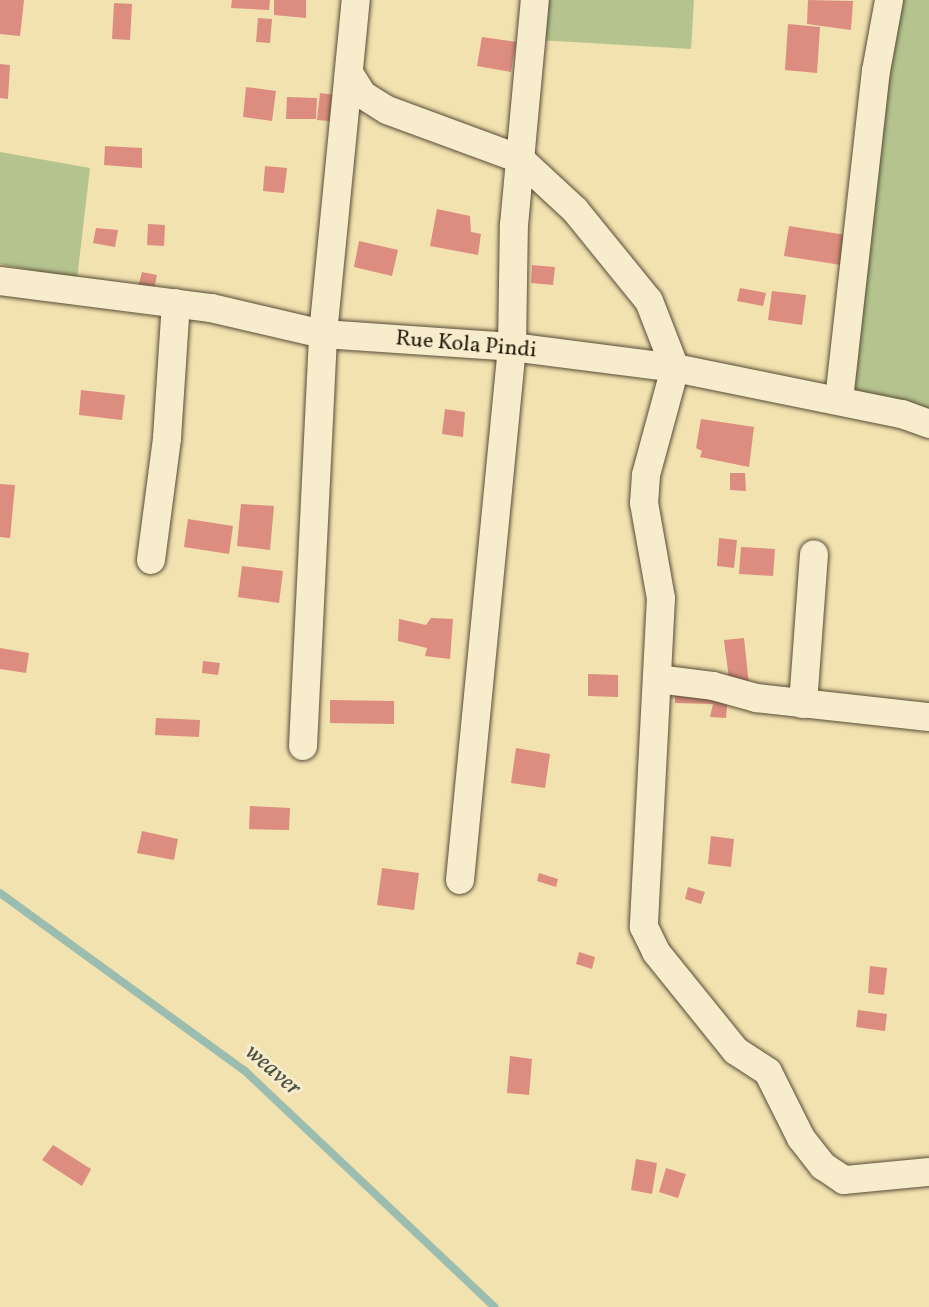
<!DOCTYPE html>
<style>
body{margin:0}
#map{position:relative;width:929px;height:1307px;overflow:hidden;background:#f2e2b0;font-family:Vollkorn,serif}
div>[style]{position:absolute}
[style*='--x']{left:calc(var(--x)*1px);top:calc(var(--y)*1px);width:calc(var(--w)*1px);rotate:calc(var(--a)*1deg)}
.green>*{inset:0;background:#b5c48f}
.stream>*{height:8px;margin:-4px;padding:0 4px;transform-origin:4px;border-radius:4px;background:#9bbdaf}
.building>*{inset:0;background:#dc8d7f}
.roads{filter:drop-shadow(0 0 2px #584c36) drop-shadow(0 0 2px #584c36)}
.street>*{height:28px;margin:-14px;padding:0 14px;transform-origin:14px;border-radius:14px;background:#f7eccc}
span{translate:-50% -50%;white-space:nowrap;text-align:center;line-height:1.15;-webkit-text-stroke:6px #f7eccc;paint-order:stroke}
.street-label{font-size:22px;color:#251a0d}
.water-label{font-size:24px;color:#4e5346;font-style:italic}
</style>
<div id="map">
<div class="green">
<div style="clip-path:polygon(545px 0,694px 0,691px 49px,538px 40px)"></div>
<div style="clip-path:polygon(893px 0,929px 0,929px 410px,849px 390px)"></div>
<div style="clip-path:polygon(0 152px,90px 168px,77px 279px,0 264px)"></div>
</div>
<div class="stream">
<div style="--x:0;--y:893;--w:301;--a:36"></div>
<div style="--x:244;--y:1070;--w:345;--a:43.4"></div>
</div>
<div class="building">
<div style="clip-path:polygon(0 0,24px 0,20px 36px,0 34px)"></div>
<div style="clip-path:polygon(232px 0,270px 0,269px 10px,231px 8px)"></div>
<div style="clip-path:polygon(274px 0,306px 0,306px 18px,274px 15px)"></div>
<div style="clip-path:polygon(808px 0,853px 1px,851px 30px,807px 24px)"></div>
<div style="clip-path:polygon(114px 3px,132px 4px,130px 40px,112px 39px)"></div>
<div style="clip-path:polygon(258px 18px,272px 19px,270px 43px,256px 42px)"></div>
<div style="clip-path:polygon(788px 24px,820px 27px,817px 73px,785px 70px)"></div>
<div style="clip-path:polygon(482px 37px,516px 42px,511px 72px,477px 66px)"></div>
<div style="clip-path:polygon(0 64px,10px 65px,8px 99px,0 98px)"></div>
<div style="clip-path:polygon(246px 87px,276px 91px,272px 121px,243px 117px)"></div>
<div style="clip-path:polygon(320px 93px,351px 97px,340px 122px,317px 120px)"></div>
<div style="clip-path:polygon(287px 97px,317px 98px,316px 119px,286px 119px)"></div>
<div style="clip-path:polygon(105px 146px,142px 148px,142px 168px,104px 165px)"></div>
<div style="clip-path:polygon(265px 166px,287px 168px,284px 193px,263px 191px)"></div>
<div style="clip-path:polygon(437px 209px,470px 216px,471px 232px,481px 234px,478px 255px,430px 246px)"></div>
<div style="clip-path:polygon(148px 224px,165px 225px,164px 246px,147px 245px)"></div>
<div style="clip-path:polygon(789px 226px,846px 235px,841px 265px,784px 256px)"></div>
<div style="clip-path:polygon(96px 228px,118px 230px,115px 247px,93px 243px)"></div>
<div style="clip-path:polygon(359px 241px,398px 250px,392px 276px,354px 267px)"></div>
<div style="clip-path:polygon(532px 265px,555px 267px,553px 285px,531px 283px)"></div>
<div style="clip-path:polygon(142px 272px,157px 275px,154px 290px,138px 287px)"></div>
<div style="clip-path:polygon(740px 288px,766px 293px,763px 306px,737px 301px)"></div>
<div style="clip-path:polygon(772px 291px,806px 295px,802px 325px,768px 320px)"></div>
<div style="clip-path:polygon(81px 390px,125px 395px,122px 420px,79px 415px)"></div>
<div style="clip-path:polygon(445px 409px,465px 412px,463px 437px,442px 434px)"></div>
<div style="clip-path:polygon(701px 419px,754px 427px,749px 467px,700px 457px,702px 451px,696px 448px)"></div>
<div style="clip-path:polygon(730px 473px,745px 473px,746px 491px,730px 490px)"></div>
<div style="clip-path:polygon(0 484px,15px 485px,10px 538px,0 537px)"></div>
<div style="clip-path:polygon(241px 504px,274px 506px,270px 550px,237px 546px)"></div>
<div style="clip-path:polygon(188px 519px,233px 526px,229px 554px,184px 547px)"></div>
<div style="clip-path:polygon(719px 538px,737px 540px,734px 568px,717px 566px)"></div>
<div style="clip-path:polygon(741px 547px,775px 549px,773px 576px,739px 574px)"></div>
<div style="clip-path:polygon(242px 566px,283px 571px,279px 603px,238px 597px)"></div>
<div style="clip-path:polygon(431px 618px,453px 619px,450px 659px,425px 656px,427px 648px,398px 641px,399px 619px,426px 625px)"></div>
<div style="clip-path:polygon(744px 638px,749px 685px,730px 687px,724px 640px)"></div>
<div style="clip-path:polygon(0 648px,29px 653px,26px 673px,0 669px)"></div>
<div style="clip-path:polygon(203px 661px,220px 663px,218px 675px,202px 673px)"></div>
<div style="clip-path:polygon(588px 674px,618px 675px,618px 697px,588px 696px)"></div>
<div style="clip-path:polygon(675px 687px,728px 693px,726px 718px,710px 717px,713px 704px,675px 703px)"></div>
<div style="clip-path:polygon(330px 700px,394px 701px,394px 724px,330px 723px)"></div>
<div style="clip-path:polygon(156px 718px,200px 720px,199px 737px,155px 735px)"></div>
<div style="clip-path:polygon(516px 748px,550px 754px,545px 788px,511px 783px)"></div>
<div style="clip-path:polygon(250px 806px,290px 808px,289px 830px,249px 829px)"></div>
<div style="clip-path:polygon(142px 831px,178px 839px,174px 860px,137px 853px)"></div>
<div style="clip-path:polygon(711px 836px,734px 839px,731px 867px,708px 864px)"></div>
<div style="clip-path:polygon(382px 868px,419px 873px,414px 910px,377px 905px)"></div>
<div style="clip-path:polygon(539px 873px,558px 879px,556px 887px,537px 881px)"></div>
<div style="clip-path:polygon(688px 887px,705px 892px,701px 904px,685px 899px)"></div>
<div style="clip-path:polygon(579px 952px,595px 957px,592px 969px,576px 964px)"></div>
<div style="clip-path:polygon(870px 966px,887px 968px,884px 995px,868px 993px)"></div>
<div style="clip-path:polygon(858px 1010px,887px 1014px,885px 1031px,856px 1027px)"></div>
<div style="clip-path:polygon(510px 1056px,532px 1059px,529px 1095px,507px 1093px)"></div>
<div style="clip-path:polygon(53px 1145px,91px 1169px,82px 1186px,42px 1160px)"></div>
<div style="clip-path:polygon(636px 1159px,657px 1163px,652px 1194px,631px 1190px)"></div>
<div style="clip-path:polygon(666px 1168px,686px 1174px,678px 1198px,659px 1192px)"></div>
</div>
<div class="roads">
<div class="street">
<div style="--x:349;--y:73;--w:26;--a:58"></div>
<div style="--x:363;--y:95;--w:28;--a:32"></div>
<div style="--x:387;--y:110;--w:142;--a:20.2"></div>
<div style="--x:520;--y:159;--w:75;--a:42.8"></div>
<div style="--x:575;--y:210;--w:117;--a:50.9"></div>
<div style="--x:649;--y:301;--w:72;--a:68.8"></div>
<div style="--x:675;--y:368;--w:111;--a:105.2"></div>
<div style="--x:646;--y:475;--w:28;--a:94"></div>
<div style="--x:644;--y:503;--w:97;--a:79.9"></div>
<div style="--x:661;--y:598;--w:329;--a:93"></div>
<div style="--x:644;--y:927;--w:28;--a:64"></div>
<div style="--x:656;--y:952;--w:127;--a:51.1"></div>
<div style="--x:736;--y:1051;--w:38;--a:33"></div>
<div style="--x:768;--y:1072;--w:74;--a:63.4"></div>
<div style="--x:801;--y:1138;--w:36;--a:52"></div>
<div style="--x:823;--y:1166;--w:25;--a:34"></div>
<div style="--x:844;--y:1180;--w:85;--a:-5.4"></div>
<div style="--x:0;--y:281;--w:213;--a:7.3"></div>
<div style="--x:211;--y:308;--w:115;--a:13.1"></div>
<div style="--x:323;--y:334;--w:189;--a:3.9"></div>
<div style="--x:512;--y:347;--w:164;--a:7.3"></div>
<div style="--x:675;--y:368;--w:232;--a:11.5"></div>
<div style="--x:902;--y:414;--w:29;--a:20"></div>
<div style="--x:839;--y:400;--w:331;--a:-83.6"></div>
<div style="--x:876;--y:71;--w:72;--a:-79.6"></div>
<div style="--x:151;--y:560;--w:123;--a:-82.5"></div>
<div style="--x:167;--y:438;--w:135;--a:-86.2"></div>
<div style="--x:657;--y:679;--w:56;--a:7.1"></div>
<div style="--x:713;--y:686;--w:45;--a:15.6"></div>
<div style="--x:756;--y:698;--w:174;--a:6.3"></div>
<div style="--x:803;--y:704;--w:150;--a:-85.8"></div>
<div style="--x:303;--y:746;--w:412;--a:-87.2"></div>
<div style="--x:323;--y:334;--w:336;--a:-84.4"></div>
<div style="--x:460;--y:880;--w:536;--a:-84.43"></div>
<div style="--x:512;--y:347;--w:122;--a:-89.1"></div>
<div style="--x:514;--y:225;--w:226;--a:-84.7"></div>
</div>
</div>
<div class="street-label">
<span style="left:466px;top:345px;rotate:5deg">Rue Kola Pindi</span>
</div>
<div class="water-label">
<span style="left:272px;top:1071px;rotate:41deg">weaver</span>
</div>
</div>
